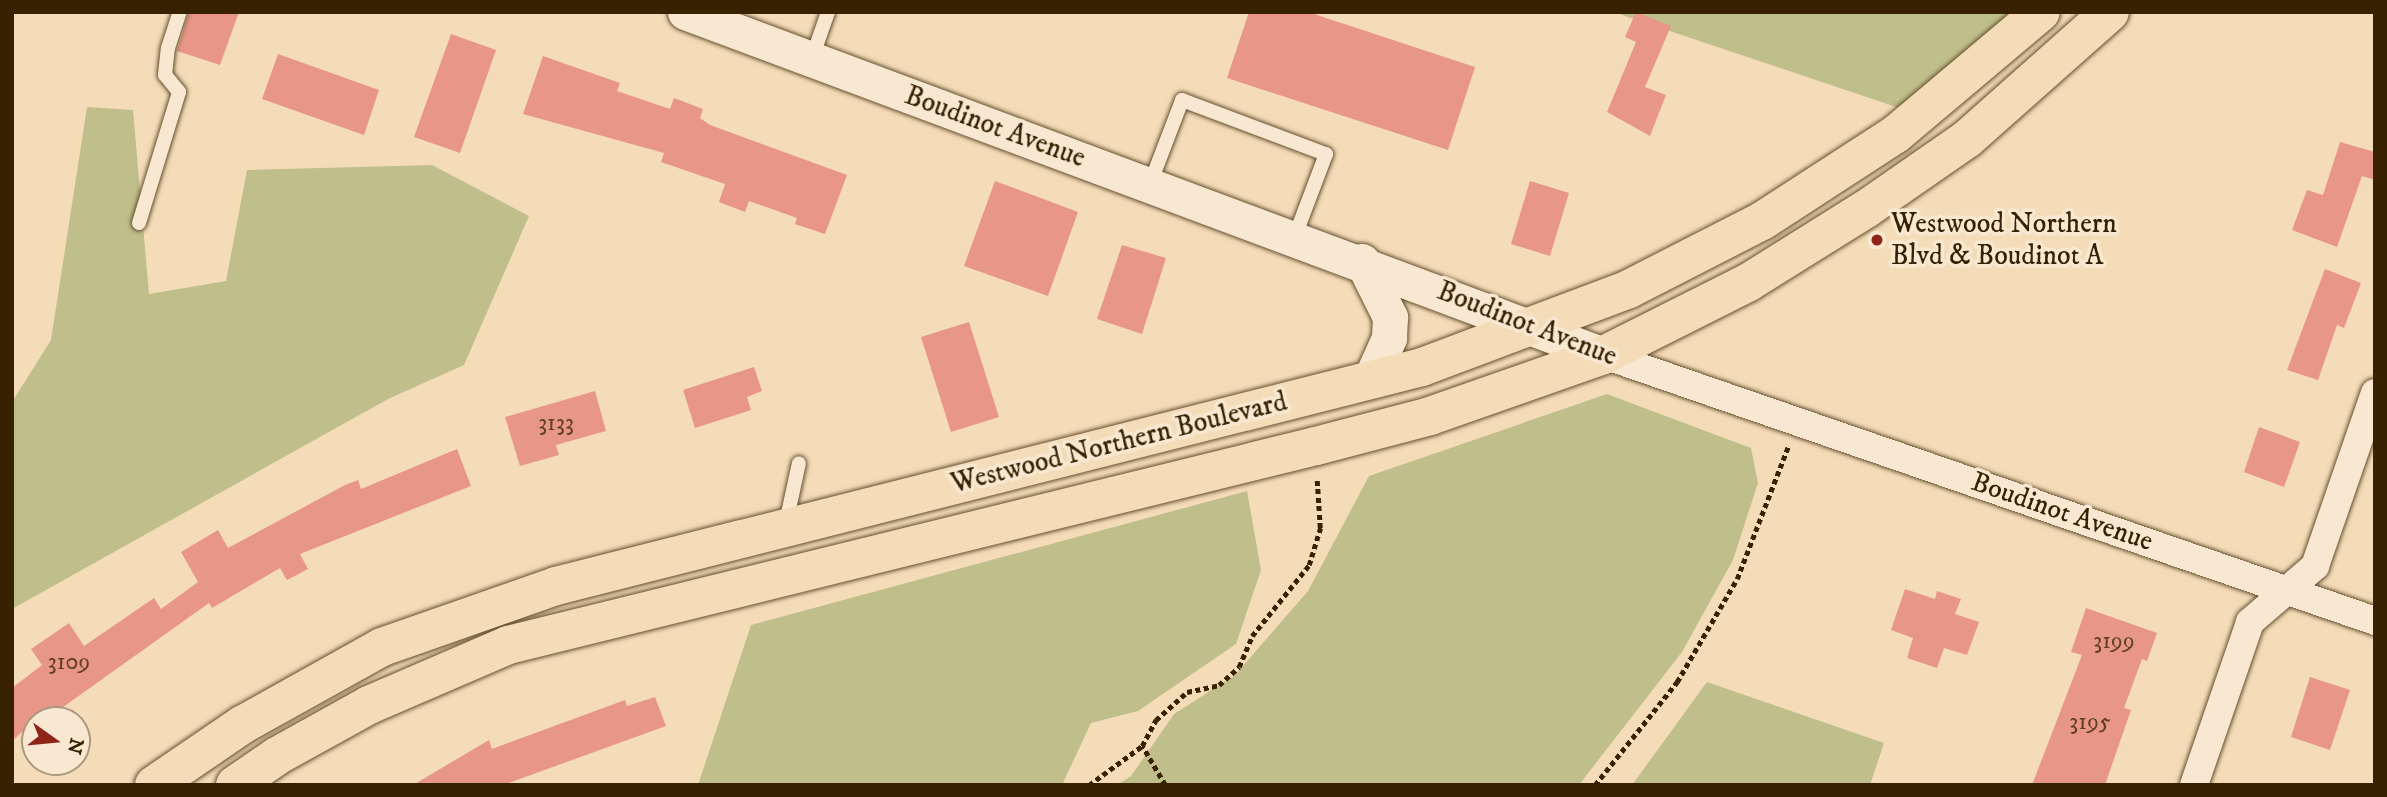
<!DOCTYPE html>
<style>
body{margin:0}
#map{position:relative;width:2387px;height:797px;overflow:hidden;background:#f5dcb9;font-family:"IM FELL DW Pica",serif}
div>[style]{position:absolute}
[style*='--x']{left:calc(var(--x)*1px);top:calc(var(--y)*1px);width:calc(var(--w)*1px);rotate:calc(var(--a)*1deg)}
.green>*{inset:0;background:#c0bf8c}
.building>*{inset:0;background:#e79688}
.path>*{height:4.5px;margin-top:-2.25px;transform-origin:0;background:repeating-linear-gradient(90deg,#372100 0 5px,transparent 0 8.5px)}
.roads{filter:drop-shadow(0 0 2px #66502e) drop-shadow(0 0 2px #66502e)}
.service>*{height:14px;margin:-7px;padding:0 7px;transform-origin:7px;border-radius:7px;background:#f8e8d2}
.minor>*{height:28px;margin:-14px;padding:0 14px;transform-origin:14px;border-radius:14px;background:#f8e8d2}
.tertiary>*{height:35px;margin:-17.5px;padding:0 17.5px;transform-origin:17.5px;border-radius:17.5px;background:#f8e8d2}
.primary>*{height:38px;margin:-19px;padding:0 19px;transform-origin:19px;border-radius:19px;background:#f5dcb9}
.dots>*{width:19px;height:19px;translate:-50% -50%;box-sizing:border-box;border:4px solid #f8e8d2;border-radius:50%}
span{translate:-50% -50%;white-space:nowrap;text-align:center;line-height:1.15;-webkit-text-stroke:7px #f8e8d2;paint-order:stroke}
.number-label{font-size:24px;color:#633e22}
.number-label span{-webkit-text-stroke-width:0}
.street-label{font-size:28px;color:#372100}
.poi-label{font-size:28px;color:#372100}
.left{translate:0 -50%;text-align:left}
.frame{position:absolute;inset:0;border:14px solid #372100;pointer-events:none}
.north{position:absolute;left:21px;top:706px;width:70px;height:70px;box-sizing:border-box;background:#f8e8d2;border:2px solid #ab987e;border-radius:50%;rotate:105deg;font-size:19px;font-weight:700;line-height:28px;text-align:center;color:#372100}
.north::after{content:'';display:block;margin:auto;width:24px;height:32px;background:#8f2418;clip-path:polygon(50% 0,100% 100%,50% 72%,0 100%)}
</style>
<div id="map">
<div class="green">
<div style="clip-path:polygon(1613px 12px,2041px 12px,1920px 115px)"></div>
<div style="clip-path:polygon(87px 107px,133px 110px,149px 294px,226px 281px,247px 170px,432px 165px,529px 216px,464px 365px,388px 399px,12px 609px,12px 402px,51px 340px)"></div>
<div style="clip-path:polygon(1607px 394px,1751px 448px,1758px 483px,1733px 560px,1682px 652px,1579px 785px,1117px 785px,1131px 776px,1174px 714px,1235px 675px,1308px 591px,1369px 476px)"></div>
<div style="clip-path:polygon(1247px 491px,1261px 570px,1236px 644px,1138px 711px,1091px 723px,1062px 785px,698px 785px,751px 625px)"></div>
<div style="clip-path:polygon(1707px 682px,1884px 743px,1870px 785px,1632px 785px)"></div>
</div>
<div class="building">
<div style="clip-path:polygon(189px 12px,239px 12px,220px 65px,177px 51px)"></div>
<div style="clip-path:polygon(1249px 12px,1308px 12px,1475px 67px,1448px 150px,1227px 78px)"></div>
<div style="clip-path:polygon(1636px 12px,1671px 26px,1645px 87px,1666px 95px,1650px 136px,1607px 112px,1636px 42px,1625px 37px)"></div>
<div style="clip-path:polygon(451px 34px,496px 50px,460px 153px,414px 137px)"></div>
<div style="clip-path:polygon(278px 54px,379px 90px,364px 135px,262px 99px)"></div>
<div style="clip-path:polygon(543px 56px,620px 83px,617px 91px,670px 109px,674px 98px,703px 109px,700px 118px,710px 125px,847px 175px,825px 234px,795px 224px,797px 218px,749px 201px,745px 212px,719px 202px,725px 184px,661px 162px,664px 153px,523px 114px)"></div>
<div style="clip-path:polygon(2340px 142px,2375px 152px,2375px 180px,2362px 176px,2337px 247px,2292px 230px,2307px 190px,2323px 195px)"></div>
<div style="clip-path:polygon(995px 181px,1078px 212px,1048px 296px,964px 266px)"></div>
<div style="clip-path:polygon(1530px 181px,1569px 193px,1550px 256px,1511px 244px)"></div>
<div style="clip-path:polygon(1122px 245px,1166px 258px,1142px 334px,1097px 319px)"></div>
<div style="clip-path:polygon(2325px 269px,2361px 283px,2344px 328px,2337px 325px,2318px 380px,2287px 370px)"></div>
<div style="clip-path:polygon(969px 322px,999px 417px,951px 432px,921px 337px)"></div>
<div style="clip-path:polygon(754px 367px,762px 391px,747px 397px,751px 410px,695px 428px,683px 390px)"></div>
<div style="clip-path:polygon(595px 391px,606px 431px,556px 445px,559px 455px,520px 466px,505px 417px)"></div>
<div style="clip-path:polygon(2259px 427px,2300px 442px,2284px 487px,2244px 472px)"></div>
<div style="clip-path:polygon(457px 449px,471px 486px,300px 554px,308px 569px,287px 580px,280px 568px,212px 608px,209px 603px,45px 720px,35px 720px,12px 741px,12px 688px,42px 665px,31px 649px,69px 623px,84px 646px,154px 598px,161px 609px,198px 582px,181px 552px,218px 530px,228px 548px,345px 485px,358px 480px,361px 489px)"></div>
<div style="clip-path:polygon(1905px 589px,1935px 599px,1937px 591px,1961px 599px,1955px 614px,1979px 622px,1967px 655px,1944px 648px,1937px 668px,1907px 658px,1913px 638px,1891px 630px)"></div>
<div style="clip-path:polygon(2086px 608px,2157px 633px,2147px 661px,2142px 659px,2124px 708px,2131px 710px,2105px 785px,2032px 785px,2082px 655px,2071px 652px)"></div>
<div style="clip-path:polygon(2310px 677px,2350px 690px,2330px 750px,2291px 737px)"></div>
<div style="clip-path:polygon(655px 697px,666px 726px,503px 785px,413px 785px,489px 740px,492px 749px,625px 700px,627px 706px)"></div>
</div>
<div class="path">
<div style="--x:1089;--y:785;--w:66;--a:-36.3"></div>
<div style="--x:1165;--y:785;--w:45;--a:-120.5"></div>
<div style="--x:1142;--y:746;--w:30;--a:-62"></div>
<div style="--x:1156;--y:720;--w:42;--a:-42.1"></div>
<div style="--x:1187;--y:692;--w:33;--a:-12"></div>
<div style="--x:1219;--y:685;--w:27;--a:-42"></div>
<div style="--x:1239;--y:667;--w:34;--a:-67"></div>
<div style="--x:1252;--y:636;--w:91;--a:-51.2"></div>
<div style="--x:1309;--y:565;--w:39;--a:-73"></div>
<div style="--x:1320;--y:528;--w:48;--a:-93.6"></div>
<div style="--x:1595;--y:785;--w:132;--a:-51.5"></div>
<div style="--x:1677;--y:682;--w:119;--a:-59.8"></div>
<div style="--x:1737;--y:579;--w:142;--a:-68.9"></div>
</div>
<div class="roads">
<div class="service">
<div style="--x:812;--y:58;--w:49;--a:-70.8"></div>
<div style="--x:1150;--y:184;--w:90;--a:-69.1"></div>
<div style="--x:1182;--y:100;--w:154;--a:20.6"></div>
<div style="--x:1326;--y:154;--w:88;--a:110.7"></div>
<div style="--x:139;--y:223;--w:137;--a:-73"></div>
<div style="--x:179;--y:92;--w:22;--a:-129"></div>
<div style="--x:165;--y:75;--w:27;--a:-84"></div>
<div style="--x:168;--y:48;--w:38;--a:-72"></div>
<div style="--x:786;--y:523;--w:61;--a:-77.8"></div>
</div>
<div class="minor">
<div style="--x:1604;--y:355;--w:816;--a:19.03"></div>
<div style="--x:2194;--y:785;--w:172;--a:-71"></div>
<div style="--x:2250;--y:622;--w:86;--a:-40.7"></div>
<div style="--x:2315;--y:566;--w:183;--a:-70.9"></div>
</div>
<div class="tertiary">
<div style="--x:685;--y:12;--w:981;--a:20.47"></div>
<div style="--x:1362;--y:261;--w:63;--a:63.4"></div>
<div style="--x:1390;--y:317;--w:21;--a:93"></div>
<div style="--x:1389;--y:338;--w:46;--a:114.3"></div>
</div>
<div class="primary">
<div style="--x:154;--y:785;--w:107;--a:-34.3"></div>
<div style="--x:242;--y:725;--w:160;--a:-29.1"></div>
<div style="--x:382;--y:647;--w:184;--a:-19.3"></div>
<div style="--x:556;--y:586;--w:893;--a:-14.19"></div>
<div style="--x:1422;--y:367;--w:221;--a:-20.6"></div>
<div style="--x:1629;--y:289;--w:149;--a:-27.1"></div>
<div style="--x:1762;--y:221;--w:160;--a:-33"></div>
<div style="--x:1896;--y:134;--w:189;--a:-40.1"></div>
<div style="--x:235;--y:785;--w:51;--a:-34.6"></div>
<div style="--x:277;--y:756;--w:105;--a:-29"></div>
<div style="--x:369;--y:705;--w:151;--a:-23.3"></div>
<div style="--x:508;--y:645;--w:832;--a:-13.84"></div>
<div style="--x:1316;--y:446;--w:118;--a:-14.7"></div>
<div style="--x:1430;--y:416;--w:184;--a:-19.3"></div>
<div style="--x:1604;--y:355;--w:162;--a:-26.7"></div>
<div style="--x:1749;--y:282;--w:138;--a:-32"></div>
<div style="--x:1866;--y:209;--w:123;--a:-34.7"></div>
<div style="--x:1967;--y:139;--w:191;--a:-41.6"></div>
</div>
</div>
<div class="dots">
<div style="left:1877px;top:240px;background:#8f2418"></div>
</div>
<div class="number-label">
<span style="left:556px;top:424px">3133</span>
<span style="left:2114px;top:642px">3199</span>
<span style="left:69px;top:663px">3109</span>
<span style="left:2090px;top:723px">3195</span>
</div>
<div class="street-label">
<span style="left:995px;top:127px;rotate:20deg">Boudinot Avenue</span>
<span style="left:1527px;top:324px;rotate:21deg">Boudinot Avenue</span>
<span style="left:1119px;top:443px;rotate:-14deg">Westwood Northern Boulevard</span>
<span style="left:2062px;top:512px;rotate:19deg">Boudinot Avenue</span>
</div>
<div class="poi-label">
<span class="left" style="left:1891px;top:240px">Westwood Northern<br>Blvd &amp; Boudinot A</span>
</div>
<div class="frame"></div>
<div class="north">N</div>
</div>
